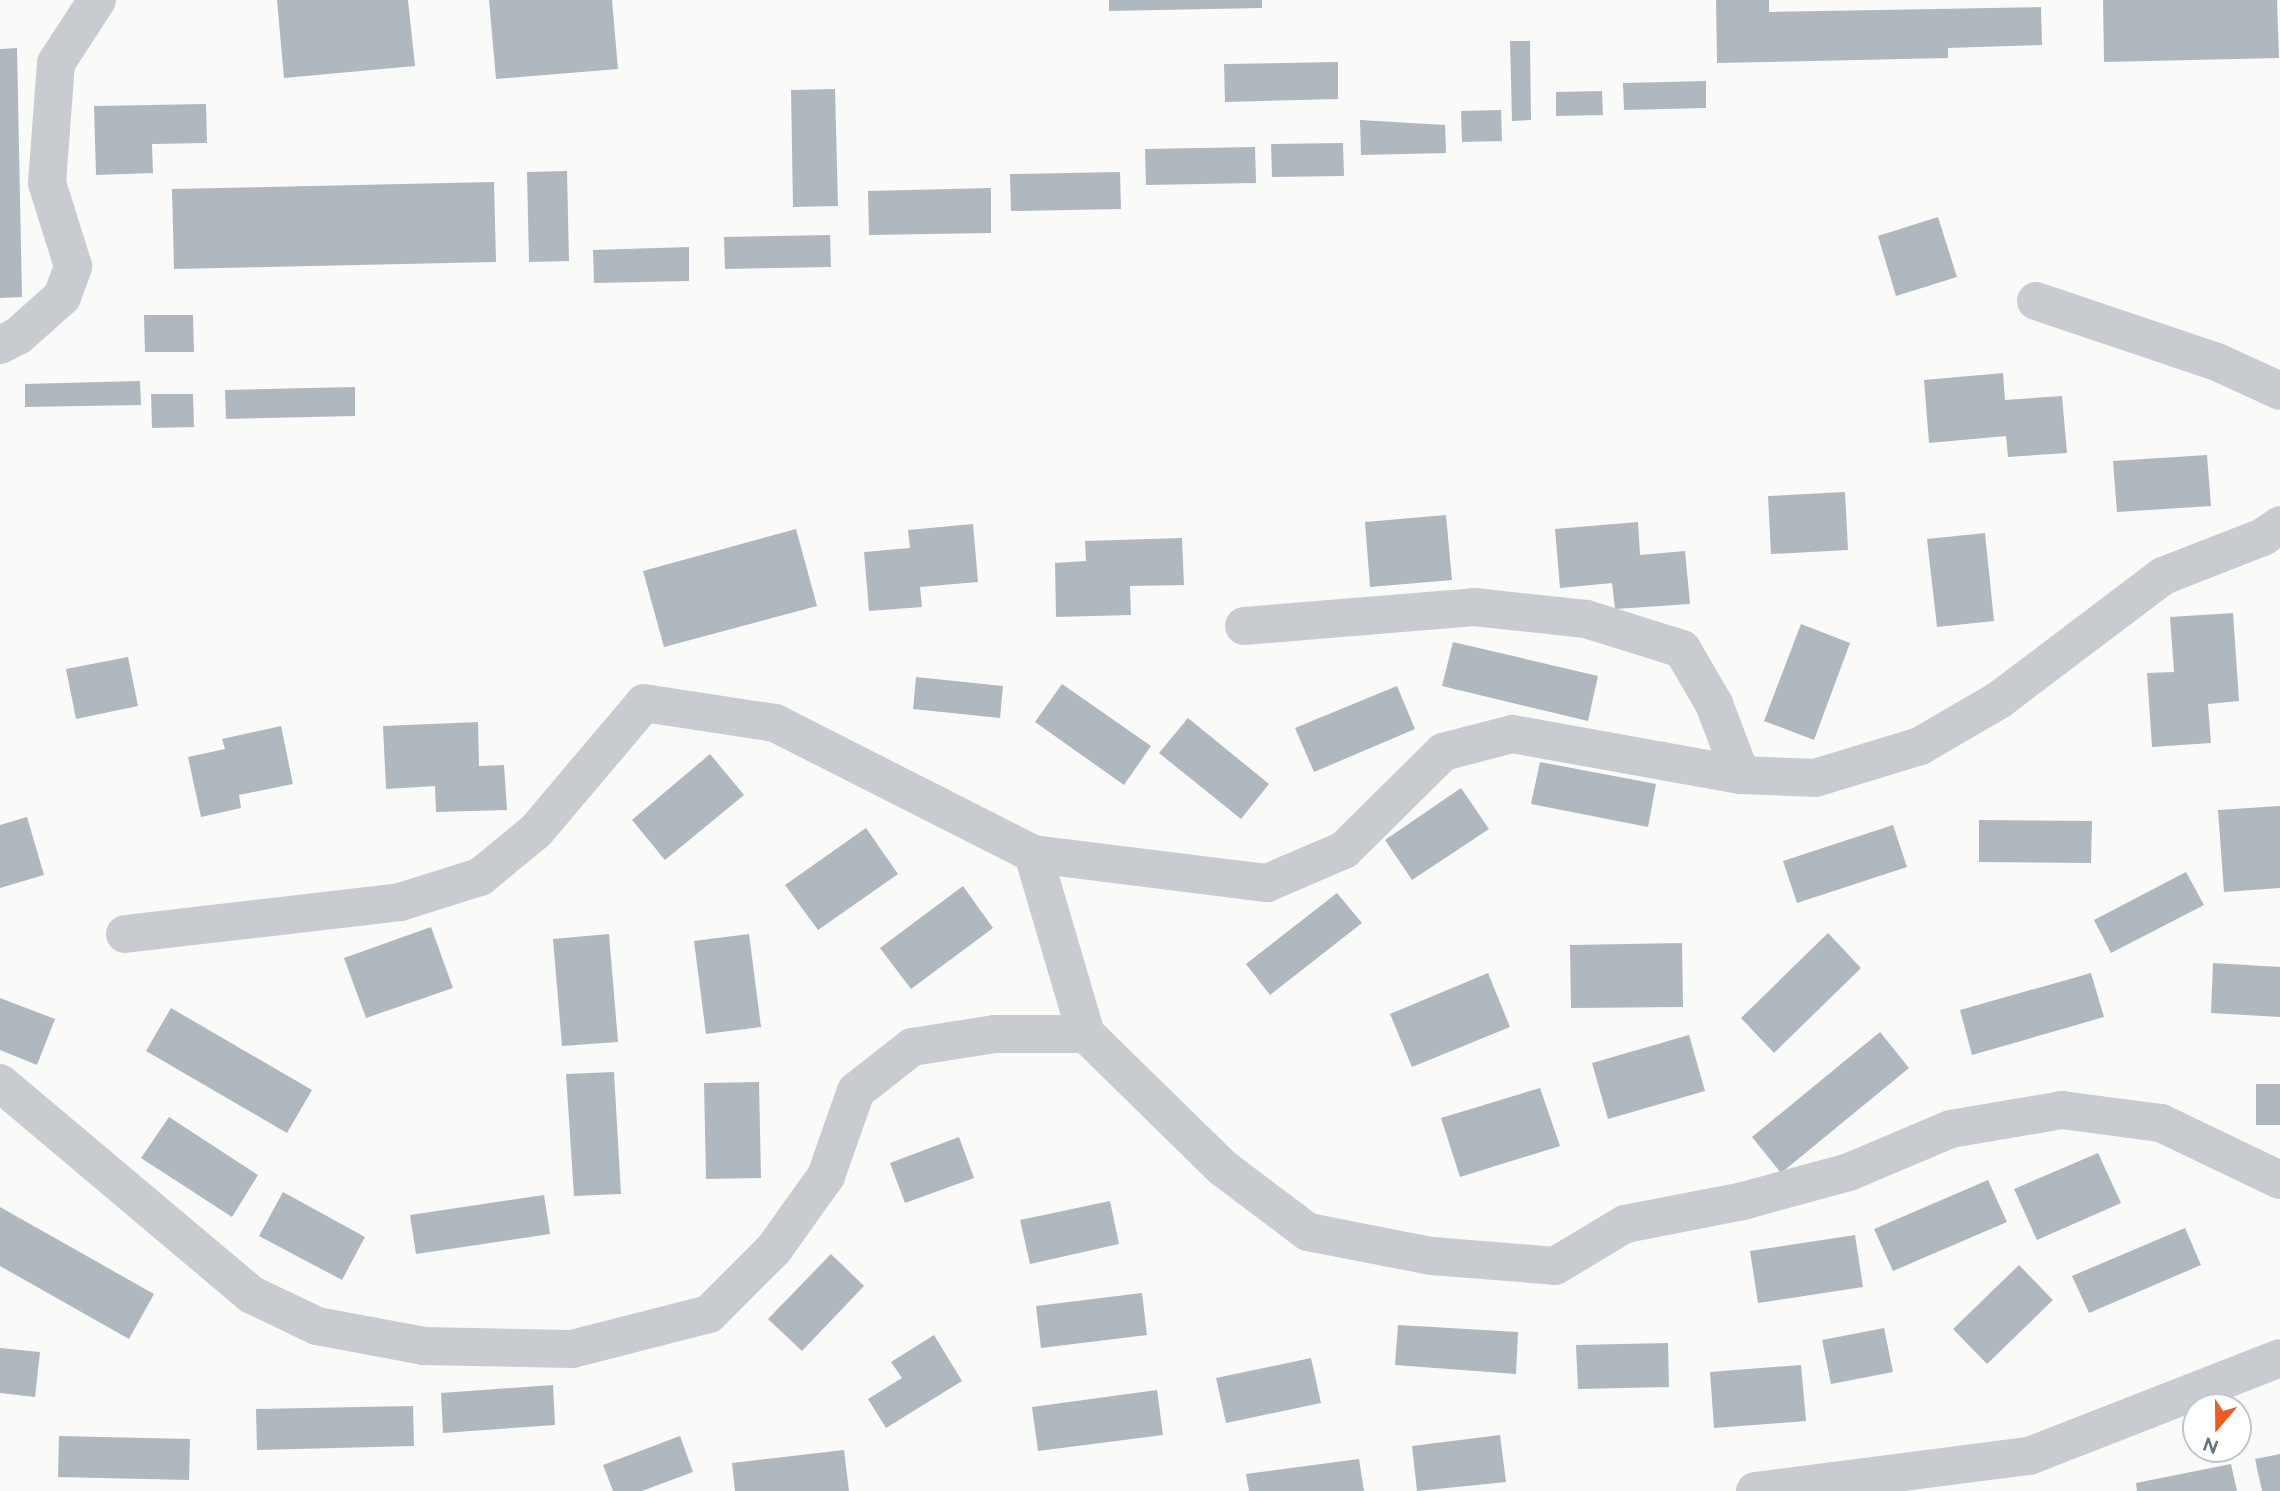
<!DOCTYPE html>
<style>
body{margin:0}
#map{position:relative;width:2280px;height:1491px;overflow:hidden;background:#fafaf8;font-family:Raleway,sans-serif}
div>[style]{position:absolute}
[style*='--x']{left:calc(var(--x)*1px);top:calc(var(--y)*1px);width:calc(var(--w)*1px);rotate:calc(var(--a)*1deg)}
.building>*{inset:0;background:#b0b8bf}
.minor>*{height:38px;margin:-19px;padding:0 19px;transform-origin:19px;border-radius:19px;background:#c8ccd0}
span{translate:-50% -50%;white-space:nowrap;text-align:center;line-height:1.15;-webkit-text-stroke:7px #fff;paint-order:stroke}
.north{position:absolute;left:2182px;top:1393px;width:70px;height:70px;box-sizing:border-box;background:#fff;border:2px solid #c0c7ce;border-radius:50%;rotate:200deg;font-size:19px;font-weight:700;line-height:28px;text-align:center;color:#627485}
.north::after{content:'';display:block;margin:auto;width:24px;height:32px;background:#f3591f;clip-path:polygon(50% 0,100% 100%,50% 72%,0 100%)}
</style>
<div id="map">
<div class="building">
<div style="clip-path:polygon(277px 0,408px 0,415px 66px,284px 78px)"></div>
<div style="clip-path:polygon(489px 0,612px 0,618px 69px,496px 79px)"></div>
<div style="clip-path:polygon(1109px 0,1262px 0,1262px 8px,1109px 11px)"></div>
<div style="clip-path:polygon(1716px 0,1769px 0,1769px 12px,2041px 7px,2042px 45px,1948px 48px,1948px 58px,1717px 63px)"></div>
<div style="clip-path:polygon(2103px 0,2277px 0,2279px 58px,2104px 62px)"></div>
<div style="clip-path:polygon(1510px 41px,1530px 41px,1531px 120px,1512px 121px)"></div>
<div style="clip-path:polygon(17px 48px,22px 297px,0 298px,0 49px)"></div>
<div style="clip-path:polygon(1338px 62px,1338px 99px,1225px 102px,1224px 64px)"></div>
<div style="clip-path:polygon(1706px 81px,1706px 108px,1624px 110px,1623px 83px)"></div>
<div style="clip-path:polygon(835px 89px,838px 206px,793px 207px,791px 90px)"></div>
<div style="clip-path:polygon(1602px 91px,1603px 115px,1556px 116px,1556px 92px)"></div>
<div style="clip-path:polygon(206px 104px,207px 143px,152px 144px,153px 173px,96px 175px,94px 106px)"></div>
<div style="clip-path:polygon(1501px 110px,1502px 141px,1462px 142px,1461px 111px)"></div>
<div style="clip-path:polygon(1360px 120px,1445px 125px,1446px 153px,1361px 155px)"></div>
<div style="clip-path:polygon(1343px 143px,1344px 176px,1272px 177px,1271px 144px)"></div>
<div style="clip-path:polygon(1255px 147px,1256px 183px,1146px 185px,1145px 149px)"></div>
<div style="clip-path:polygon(567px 171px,569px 261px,529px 262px,527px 172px)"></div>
<div style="clip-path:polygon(1120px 172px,1121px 209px,1011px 211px,1010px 174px)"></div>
<div style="clip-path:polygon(494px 182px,496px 262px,174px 269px,172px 189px)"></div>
<div style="clip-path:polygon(991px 188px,991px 233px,869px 235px,868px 191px)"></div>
<div style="clip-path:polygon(1938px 217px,1957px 277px,1896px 296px,1878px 236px)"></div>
<div style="clip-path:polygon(830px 235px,831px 267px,725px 269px,724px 237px)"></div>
<div style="clip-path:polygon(689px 247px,689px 281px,594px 283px,593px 250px)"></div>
<div style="clip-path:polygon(144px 315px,193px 315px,194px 352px,145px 352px)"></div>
<div style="clip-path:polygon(2003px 373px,2005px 400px,2062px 396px,2067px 453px,2008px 457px,2006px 436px,1929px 443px,1924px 380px)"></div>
<div style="clip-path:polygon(140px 381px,141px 405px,25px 407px,25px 384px)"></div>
<div style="clip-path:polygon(355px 387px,355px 416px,226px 419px,225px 390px)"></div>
<div style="clip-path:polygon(151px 394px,193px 394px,194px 427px,152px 428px)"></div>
<div style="clip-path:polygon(2207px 455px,2211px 506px,2117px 512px,2113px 461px)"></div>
<div style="clip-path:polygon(1845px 492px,1848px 550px,1771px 554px,1768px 496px)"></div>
<div style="clip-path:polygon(1446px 515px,1452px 580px,1370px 587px,1365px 522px)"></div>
<div style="clip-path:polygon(1638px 522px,1640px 555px,1685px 551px,1690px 604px,1615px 609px,1612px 583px,1560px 588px,1555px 529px)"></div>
<div style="clip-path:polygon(973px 524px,978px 582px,920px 587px,922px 607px,869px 611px,864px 552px,910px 548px,908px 530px)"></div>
<div style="clip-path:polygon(796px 529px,817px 606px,664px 647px,643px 571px)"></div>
<div style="clip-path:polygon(1985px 533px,1994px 621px,1937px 627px,1927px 539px)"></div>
<div style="clip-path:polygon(1182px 538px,1184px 585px,1130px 586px,1131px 615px,1056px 617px,1055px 563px,1086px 561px,1085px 541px)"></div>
<div style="clip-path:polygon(2233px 613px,2239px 701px,2208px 704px,2211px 743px,2152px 747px,2147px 673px,2174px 672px,2170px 617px)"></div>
<div style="clip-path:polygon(1801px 624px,1850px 643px,1814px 740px,1764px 721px)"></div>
<div style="clip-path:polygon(1453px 642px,1598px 676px,1588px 721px,1442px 686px)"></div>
<div style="clip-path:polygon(128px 657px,138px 706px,76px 719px,66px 669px)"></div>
<div style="clip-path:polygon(916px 677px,1003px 686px,1000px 718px,913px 709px)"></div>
<div style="clip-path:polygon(1062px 684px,1151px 746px,1124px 785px,1035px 722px)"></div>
<div style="clip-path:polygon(1397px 686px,1415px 729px,1314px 772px,1295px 728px)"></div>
<div style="clip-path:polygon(1188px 718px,1269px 784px,1241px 819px,1159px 753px)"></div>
<div style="clip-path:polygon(478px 722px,479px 766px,504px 765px,507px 810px,436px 812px,435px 786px,386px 789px,383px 726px)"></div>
<div style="clip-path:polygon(281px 726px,293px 784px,239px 795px,241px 808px,201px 817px,188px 757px,225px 749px,222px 739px)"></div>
<div style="clip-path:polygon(710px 754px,744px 795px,665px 860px,632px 820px)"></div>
<div style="clip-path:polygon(1540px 762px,1656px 784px,1648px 827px,1531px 804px)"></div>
<div style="clip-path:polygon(1461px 788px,1489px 829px,1412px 880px,1385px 840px)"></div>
<div style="clip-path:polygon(2280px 806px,2280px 888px,2224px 892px,2218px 810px)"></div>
<div style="clip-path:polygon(27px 817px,44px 875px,0 888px,0 825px)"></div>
<div style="clip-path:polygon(1979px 820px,2092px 821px,2091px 863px,1979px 862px)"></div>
<div style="clip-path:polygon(1893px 825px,1907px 867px,1797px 903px,1783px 861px)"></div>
<div style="clip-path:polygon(866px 828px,898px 874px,818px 930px,785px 885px)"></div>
<div style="clip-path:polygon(2186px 872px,2204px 905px,2111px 953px,2094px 920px)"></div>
<div style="clip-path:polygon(963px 886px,993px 928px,911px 989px,880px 948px)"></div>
<div style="clip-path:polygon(1337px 893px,1362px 923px,1270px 995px,1246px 964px)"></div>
<div style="clip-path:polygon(431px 927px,453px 988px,366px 1018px,344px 958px)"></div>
<div style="clip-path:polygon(1828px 933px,1861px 968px,1774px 1053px,1741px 1018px)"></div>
<div style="clip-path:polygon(609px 934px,618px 1042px,562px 1046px,553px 939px)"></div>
<div style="clip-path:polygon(749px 934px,761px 1027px,706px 1034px,694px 941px)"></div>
<div style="clip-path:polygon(1682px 943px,1683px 1007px,1571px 1008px,1570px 945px)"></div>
<div style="clip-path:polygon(2213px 963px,2280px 967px,2280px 1017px,2211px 1013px)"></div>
<div style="clip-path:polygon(1488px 973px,1510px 1027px,1412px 1067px,1390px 1014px)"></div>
<div style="clip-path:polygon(2091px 973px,2104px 1017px,1972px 1055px,1960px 1010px)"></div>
<div style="clip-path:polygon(0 998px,55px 1019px,37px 1065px,0 1050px)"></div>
<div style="clip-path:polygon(171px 1008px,312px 1090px,287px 1133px,146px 1051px)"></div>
<div style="clip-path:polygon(1880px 1032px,1909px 1068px,1781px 1173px,1752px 1137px)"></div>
<div style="clip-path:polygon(1689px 1035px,1705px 1091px,1608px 1119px,1592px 1063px)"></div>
<div style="clip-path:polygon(614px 1072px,621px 1194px,574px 1196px,566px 1074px)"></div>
<div style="clip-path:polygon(759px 1082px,761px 1178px,706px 1179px,704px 1083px)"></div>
<div style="clip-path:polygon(2256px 1084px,2280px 1084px,2280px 1125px,2256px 1125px)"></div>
<div style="clip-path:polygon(1540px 1088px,1560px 1146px,1460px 1177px,1441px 1118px)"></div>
<div style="clip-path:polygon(169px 1117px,258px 1175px,232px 1217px,141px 1158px)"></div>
<div style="clip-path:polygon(959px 1137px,974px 1178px,905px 1203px,890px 1163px)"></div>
<div style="clip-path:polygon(2098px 1153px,2121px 1203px,2037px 1240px,2014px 1189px)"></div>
<div style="clip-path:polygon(1988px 1180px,2007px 1222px,1893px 1271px,1874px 1229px)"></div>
<div style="clip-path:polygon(283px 1192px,365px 1237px,342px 1280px,259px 1236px)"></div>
<div style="clip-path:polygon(544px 1195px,550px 1234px,416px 1254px,410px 1215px)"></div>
<div style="clip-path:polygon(1110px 1201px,1119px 1244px,1030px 1264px,1020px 1220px)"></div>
<div style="clip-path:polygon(0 1207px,154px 1294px,129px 1339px,0 1266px)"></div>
<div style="clip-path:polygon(2185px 1228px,2201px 1265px,2089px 1313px,2072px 1276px)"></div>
<div style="clip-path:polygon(1855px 1235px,1863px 1287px,1758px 1303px,1750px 1251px)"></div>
<div style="clip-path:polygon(831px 1254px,864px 1286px,802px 1351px,768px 1319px)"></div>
<div style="clip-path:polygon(2019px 1265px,2053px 1300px,1987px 1364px,1953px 1329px)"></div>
<div style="clip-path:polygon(1142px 1293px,1147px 1335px,1041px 1348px,1036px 1306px)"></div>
<div style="clip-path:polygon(1398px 1325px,1518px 1332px,1516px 1374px,1395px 1365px)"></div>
<div style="clip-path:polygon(1884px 1328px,1893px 1372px,1831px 1384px,1822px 1340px)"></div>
<div style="clip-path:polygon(934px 1335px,962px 1381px,886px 1428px,868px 1399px,902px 1378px,891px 1362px)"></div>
<div style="clip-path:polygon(1668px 1343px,1669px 1387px,1578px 1389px,1576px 1345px)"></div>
<div style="clip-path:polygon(0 1348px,40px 1352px,35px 1397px,0 1393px)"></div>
<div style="clip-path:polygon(1311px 1358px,1321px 1403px,1226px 1423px,1216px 1378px)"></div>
<div style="clip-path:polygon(1801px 1365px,1806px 1421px,1714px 1428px,1710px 1372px)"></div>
<div style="clip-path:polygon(553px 1385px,555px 1425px,443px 1433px,441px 1393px)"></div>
<div style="clip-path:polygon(1157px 1390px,1163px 1435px,1038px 1451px,1032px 1407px)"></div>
<div style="clip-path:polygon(413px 1406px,414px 1446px,257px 1450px,256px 1409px)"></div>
<div style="clip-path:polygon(1500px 1435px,1506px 1482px,1417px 1491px,1412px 1446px)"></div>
<div style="clip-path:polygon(59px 1436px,190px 1439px,189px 1480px,58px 1477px)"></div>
<div style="clip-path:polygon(680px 1436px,693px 1472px,642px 1491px,613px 1491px,603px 1465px)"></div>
<div style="clip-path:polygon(844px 1450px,849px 1491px,735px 1491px,732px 1463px)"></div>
<div style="clip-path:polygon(2280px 1454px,2280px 1491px,2262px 1491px,2255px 1459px)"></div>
<div style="clip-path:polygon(1359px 1459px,1364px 1491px,1249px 1491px,1246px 1474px)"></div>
<div style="clip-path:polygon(2231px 1464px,2237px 1491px,2137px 1491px,2136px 1483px)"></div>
</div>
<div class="minor">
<div style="--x:2036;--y:301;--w:191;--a:18.6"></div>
<div style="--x:2217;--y:362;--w:69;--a:24.7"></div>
<div style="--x:0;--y:345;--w:20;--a:-27"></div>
<div style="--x:18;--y:336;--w:59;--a:-41.6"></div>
<div style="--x:62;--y:297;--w:33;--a:-70"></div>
<div style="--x:73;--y:266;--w:87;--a:-107.4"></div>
<div style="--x:47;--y:183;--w:120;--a:-85.7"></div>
<div style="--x:56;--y:63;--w:75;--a:-56.9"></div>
<div style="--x:1244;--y:626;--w:231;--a:-4.7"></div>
<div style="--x:1474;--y:607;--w:113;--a:6.1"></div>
<div style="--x:1586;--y:619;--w:101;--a:17.4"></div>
<div style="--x:1682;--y:649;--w:64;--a:59.8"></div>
<div style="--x:1714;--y:704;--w:76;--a:69.2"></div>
<div style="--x:1033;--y:854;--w:236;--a:7.1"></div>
<div style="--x:1267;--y:883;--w:84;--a:-23.2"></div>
<div style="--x:1344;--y:850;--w:139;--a:-44.7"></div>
<div style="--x:1443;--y:752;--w:71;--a:-14.6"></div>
<div style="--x:1512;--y:734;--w:233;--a:10.2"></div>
<div style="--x:1741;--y:775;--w:74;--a:2.3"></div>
<div style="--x:1815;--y:778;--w:110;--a:-16.9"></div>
<div style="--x:1920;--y:746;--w:91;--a:-30.2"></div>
<div style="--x:1999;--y:700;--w:206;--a:-37.1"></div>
<div style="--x:2163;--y:576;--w:107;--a:-21.3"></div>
<div style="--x:2263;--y:537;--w:21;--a:-35"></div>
<div style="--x:125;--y:934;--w:277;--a:-6.6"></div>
<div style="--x:400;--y:902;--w:84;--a:-17.4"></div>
<div style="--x:480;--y:877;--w:72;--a:-39.4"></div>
<div style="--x:536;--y:831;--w:167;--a:-49.8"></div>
<div style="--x:644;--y:703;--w:133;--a:8.7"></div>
<div style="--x:775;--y:723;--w:289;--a:26.9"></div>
<div style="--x:1033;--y:854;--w:188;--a:73.6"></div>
<div style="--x:1086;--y:1034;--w:192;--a:44.4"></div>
<div style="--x:1223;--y:1168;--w:106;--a:37"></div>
<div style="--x:1308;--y:1232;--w:126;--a:11"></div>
<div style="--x:1432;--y:1256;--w:123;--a:4.6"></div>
<div style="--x:1555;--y:1266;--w:82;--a:-31"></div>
<div style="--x:1625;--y:1224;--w:120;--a:-11"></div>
<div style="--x:1743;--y:1201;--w:110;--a:-15.3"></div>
<div style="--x:1849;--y:1172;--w:111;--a:-22.9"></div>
<div style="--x:1951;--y:1129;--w:113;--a:-9.7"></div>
<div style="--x:2062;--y:1110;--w:100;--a:7.5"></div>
<div style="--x:2161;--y:1123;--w:132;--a:25.6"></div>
<div style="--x:0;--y:1083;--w:329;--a:40.1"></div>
<div style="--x:252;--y:1295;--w:72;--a:25.5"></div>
<div style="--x:317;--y:1326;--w:109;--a:10.6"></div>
<div style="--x:424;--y:1346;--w:148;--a:1.2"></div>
<div style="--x:572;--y:1349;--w:141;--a:-14.3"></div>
<div style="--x:709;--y:1314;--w:92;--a:-45"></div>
<div style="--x:774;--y:1249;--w:90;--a:-54.5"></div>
<div style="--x:826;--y:1176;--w:90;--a:-70.6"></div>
<div style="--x:856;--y:1091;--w:71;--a:-38.2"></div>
<div style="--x:912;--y:1047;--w:84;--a:-8.9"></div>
<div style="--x:995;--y:1034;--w:91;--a:0"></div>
<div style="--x:1755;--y:1491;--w:276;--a:-7.3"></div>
<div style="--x:2029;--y:1456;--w:269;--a:-21.3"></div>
</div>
<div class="north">N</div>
</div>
